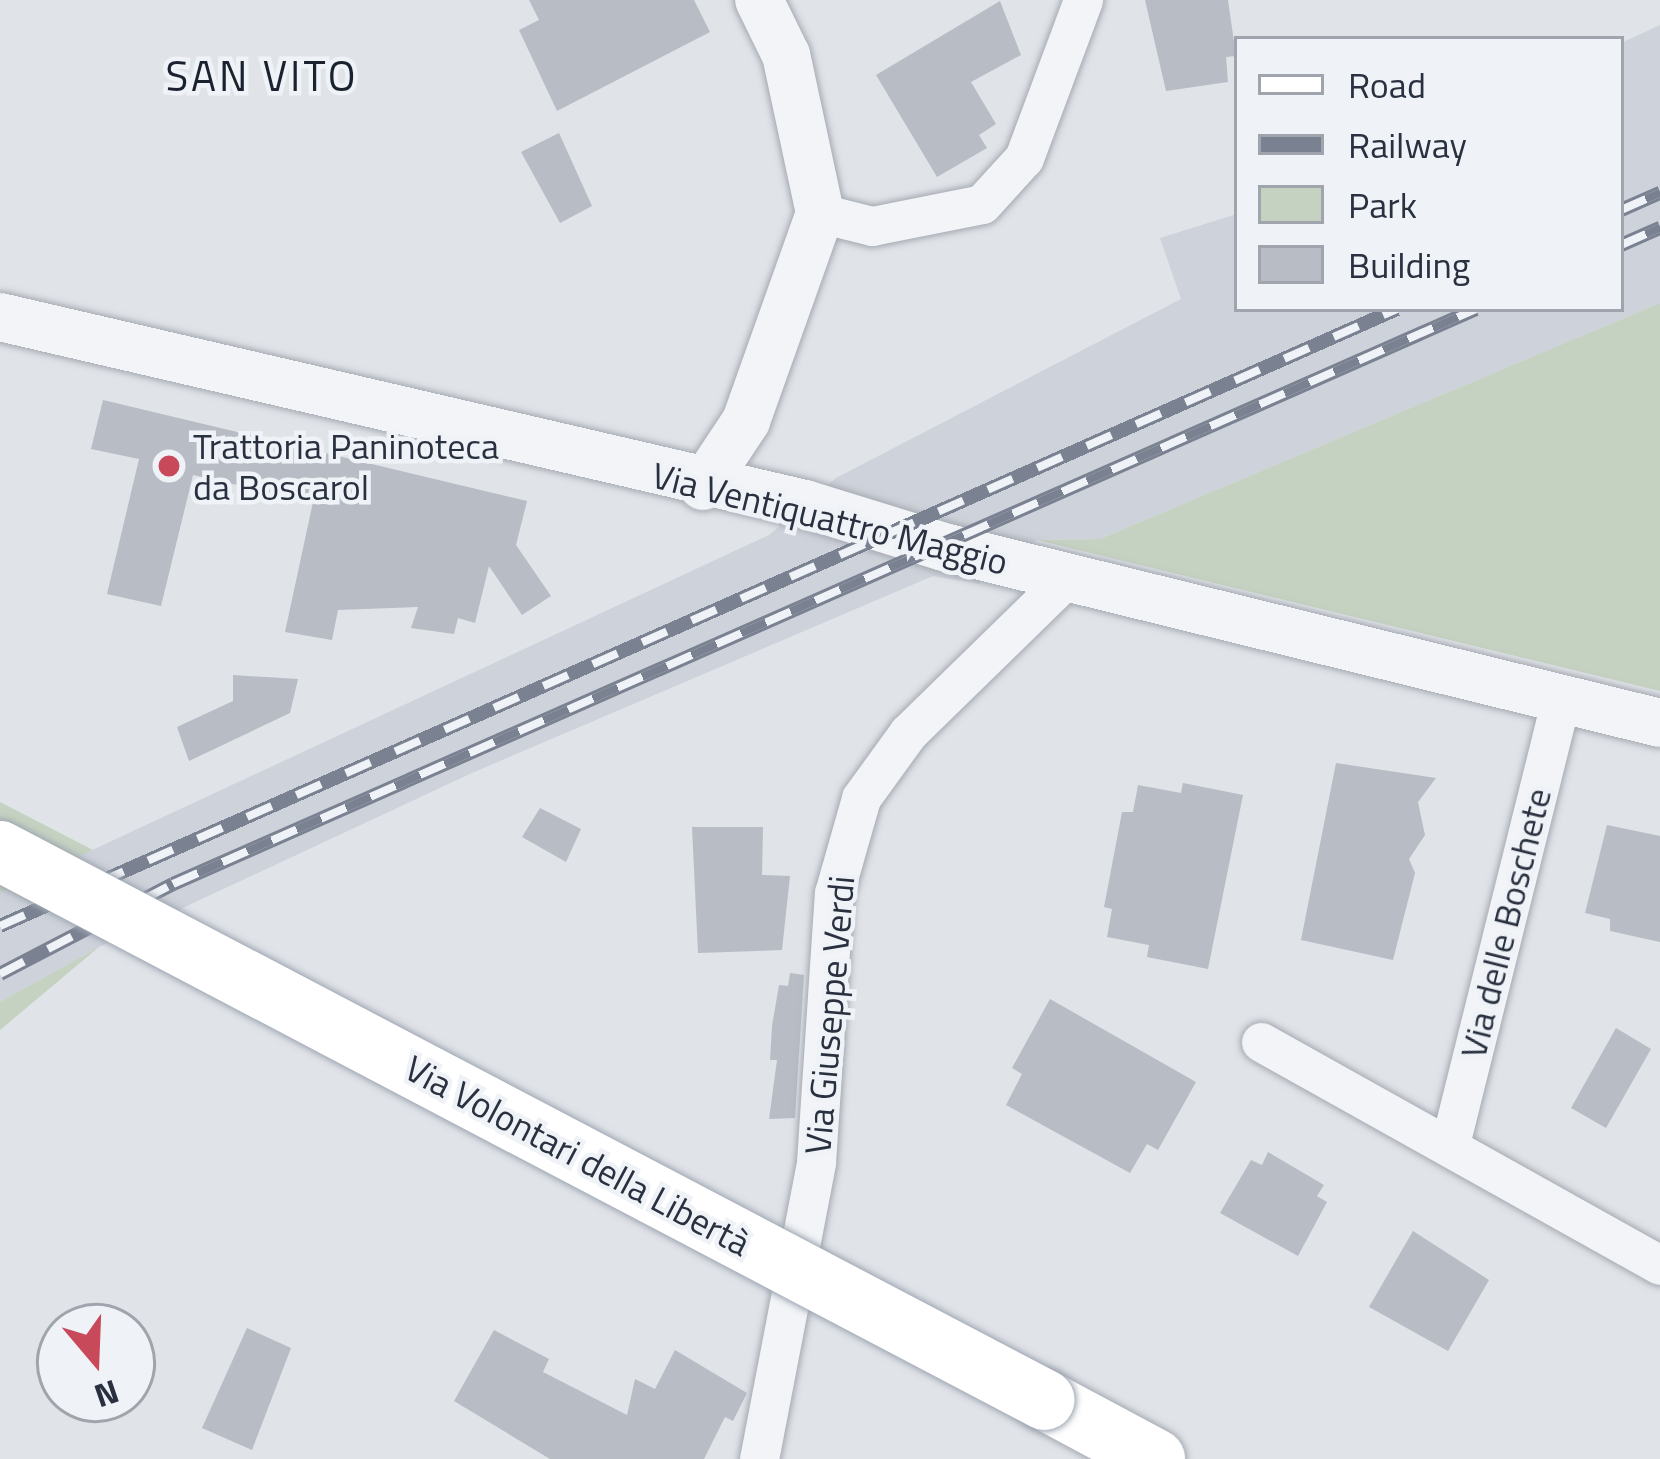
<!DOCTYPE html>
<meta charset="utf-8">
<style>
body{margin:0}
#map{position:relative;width:1660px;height:1459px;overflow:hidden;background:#e0e3e8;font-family:"Titillium Web",sans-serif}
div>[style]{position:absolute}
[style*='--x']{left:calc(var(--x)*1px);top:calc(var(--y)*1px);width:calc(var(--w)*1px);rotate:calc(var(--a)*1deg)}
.built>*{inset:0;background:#ced2da}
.green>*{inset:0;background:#c5d2c1}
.building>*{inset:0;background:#b7bcc5}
.roads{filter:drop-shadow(0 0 3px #a5aab2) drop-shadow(0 0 3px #a5aab2)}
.minor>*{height:39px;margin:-19.5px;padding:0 19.5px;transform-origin:19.5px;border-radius:19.5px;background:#f2f4f7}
.tertiary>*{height:48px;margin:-24px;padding:0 24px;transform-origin:24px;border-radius:24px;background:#f2f4f7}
.primary>*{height:60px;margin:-30px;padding:0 30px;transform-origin:30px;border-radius:30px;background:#fff}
.rail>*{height:14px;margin-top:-7px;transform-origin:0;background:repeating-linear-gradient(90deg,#eff2f6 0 27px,#7a8291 0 54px);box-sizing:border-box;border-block:3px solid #7a8291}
.bridges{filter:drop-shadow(0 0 3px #9fa7b3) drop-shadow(0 0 3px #9fa7b3)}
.primary-bridge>*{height:60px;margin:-30px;padding:0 30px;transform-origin:30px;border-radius:30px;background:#fff}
.dots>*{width:33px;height:33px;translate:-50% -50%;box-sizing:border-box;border:6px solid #eff2f6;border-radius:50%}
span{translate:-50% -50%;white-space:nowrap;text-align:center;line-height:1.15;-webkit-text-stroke:9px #eff2f6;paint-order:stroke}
.poi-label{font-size:36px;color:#29303f}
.left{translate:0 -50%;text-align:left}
.street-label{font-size:36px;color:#29303f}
.quarter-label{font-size:42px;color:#1b222f;letter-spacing:3px}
.legend{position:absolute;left:1234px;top:36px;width:390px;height:276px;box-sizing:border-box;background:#eff2f6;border:3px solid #a0a4ad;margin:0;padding:15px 21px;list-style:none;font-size:36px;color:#29303f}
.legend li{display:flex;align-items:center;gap:24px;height:60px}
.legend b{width:60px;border:3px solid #a0a4ad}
.north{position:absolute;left:36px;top:1303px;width:120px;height:120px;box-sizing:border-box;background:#eff2f6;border:3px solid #a0a4ad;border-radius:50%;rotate:161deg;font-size:33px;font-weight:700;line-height:48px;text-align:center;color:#29303f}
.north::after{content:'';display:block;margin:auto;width:42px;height:54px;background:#c8495a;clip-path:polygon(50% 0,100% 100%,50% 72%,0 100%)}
</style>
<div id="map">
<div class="built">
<div style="clip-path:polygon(1660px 25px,1660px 303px,1100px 539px,1037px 540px,979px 584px,933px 576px,472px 773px,99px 947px,0 1002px,0 893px,769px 535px,836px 478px,1181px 299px,1160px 238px,1237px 214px,1237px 309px,1621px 309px,1621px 43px)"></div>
</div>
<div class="green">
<div style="clip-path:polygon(1660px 303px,1660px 691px,1037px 540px,1100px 539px)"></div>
<div style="clip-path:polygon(0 802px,93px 850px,0 893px)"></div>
<div style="clip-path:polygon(99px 947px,0 1030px,0 1002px)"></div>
</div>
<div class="building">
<div style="clip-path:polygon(529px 0,694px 0,710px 32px,557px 111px,519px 30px,539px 20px)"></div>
<div style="clip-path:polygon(1145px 0,1228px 0,1236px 56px,1226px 57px,1228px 82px,1166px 91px)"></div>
<div style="clip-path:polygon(1000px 1px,1021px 55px,971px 82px,996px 124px,979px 135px,987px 148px,937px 177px,876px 75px)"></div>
<div style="clip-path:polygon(559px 133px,592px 206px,560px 223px,521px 152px)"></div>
<div style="clip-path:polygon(103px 400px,527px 501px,516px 545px,551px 596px,522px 615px,489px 566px,475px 623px,458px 618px,454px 634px,411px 628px,418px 607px,338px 610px,332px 640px,285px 632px,313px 502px,193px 475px,161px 606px,107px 594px,139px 459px,91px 449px)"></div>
<div style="clip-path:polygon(233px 675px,298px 679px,290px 713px,189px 761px,177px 727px,233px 701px)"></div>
<div style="clip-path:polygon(1336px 763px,1436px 778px,1418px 802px,1425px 835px,1409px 859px,1415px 873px,1393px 960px,1301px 940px)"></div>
<div style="clip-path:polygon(1183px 783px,1243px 795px,1208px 969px,1147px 957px,1149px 945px,1107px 937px,1112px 909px,1104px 907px,1122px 812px,1133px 812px,1138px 785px,1181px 793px)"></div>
<div style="clip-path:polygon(540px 808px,581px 829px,566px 862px,522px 837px)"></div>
<div style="clip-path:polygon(1607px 825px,1660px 836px,1660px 942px,1610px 931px,1610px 919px,1585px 913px)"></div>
<div style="clip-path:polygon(692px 827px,763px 827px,762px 875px,790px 876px,782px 950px,698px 953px)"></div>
<div style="clip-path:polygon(790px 973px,804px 975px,795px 1118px,769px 1119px,777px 1060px,770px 1060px,772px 1026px,779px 985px,788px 986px)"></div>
<div style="clip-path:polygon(1050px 999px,1196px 1082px,1158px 1150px,1147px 1144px,1130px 1173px,1006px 1105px,1022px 1074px,1012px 1068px)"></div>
<div style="clip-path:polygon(1616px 1028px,1651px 1049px,1606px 1128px,1571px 1108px)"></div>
<div style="clip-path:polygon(1268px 1152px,1324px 1185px,1317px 1196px,1327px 1202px,1298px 1256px,1220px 1213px,1251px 1160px,1262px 1165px)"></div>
<div style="clip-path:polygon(1413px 1231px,1489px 1280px,1448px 1351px,1369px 1307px)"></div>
<div style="clip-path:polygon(247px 1328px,291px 1348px,252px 1450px,202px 1428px)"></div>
<div style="clip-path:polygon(494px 1330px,549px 1359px,543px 1372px,627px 1415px,635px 1379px,655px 1389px,675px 1350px,747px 1393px,733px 1421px,725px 1417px,704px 1459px,550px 1459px,454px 1401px)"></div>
</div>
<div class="roads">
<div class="minor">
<div style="--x:820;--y:213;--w:54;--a:14"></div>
<div style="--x:872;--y:226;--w:112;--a:-11.3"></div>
<div style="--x:982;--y:204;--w:62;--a:-47.6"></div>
<div style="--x:1024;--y:158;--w:169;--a:-69.5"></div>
<div style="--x:1261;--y:1042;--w:457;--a:29.2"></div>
<div style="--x:1450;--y:1144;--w:455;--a:-76"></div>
<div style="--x:759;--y:1459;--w:302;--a:-79.1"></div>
<div style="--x:816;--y:1162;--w:270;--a:-86.2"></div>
<div style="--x:834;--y:893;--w:99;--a:-74.1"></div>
<div style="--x:861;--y:798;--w:80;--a:-54.1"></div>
<div style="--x:908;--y:733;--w:223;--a:-44.3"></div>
</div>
<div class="tertiary">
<div style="--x:0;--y:317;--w:826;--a:13.08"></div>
<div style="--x:805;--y:504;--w:145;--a:17.2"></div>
<div style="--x:944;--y:547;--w:737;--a:13.81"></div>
<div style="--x:703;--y:486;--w:78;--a:-56.5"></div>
<div style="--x:746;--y:421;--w:221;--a:-70.4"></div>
<div style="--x:820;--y:213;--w:162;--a:-102.1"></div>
<div style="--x:786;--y:55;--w:61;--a:-116.1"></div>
</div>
<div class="primary">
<div style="--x:1045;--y:1400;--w:125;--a:28.2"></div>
</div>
</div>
<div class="rail">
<div style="--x:1621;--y:210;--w:43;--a:-23.6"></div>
<div style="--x:1621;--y:245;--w:43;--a:-23.6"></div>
<div style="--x:0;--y:926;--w:1527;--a:-23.83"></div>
<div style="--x:0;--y:974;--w:195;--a:-27.5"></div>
<div style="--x:173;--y:884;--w:1424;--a:-23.81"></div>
</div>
<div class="bridges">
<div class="primary-bridge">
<div style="--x:0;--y:851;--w:1180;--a:27.72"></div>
</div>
</div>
<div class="dots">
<div style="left:169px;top:466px;background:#c8495a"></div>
</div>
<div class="poi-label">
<span class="left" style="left:193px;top:466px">Trattoria Paninoteca<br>da Boscarol</span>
</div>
<div class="street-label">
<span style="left:830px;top:518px;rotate:14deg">Via Ventiquattro Maggio</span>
<span style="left:1505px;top:923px;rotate:-76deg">Via delle Boschete</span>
<span style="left:829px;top:1015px;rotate:-85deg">Via Giuseppe Verdi</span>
<span style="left:578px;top:1155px;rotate:28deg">Via Volontari della Libertà</span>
</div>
<div class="quarter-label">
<span style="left:262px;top:75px">SAN VITO</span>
</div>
<ul class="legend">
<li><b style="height:15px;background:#fff"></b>Road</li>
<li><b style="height:15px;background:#7a8291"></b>Railway</li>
<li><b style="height:33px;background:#c5d2c1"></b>Park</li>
<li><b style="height:33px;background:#b7bcc5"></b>Building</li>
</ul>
<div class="north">N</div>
</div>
